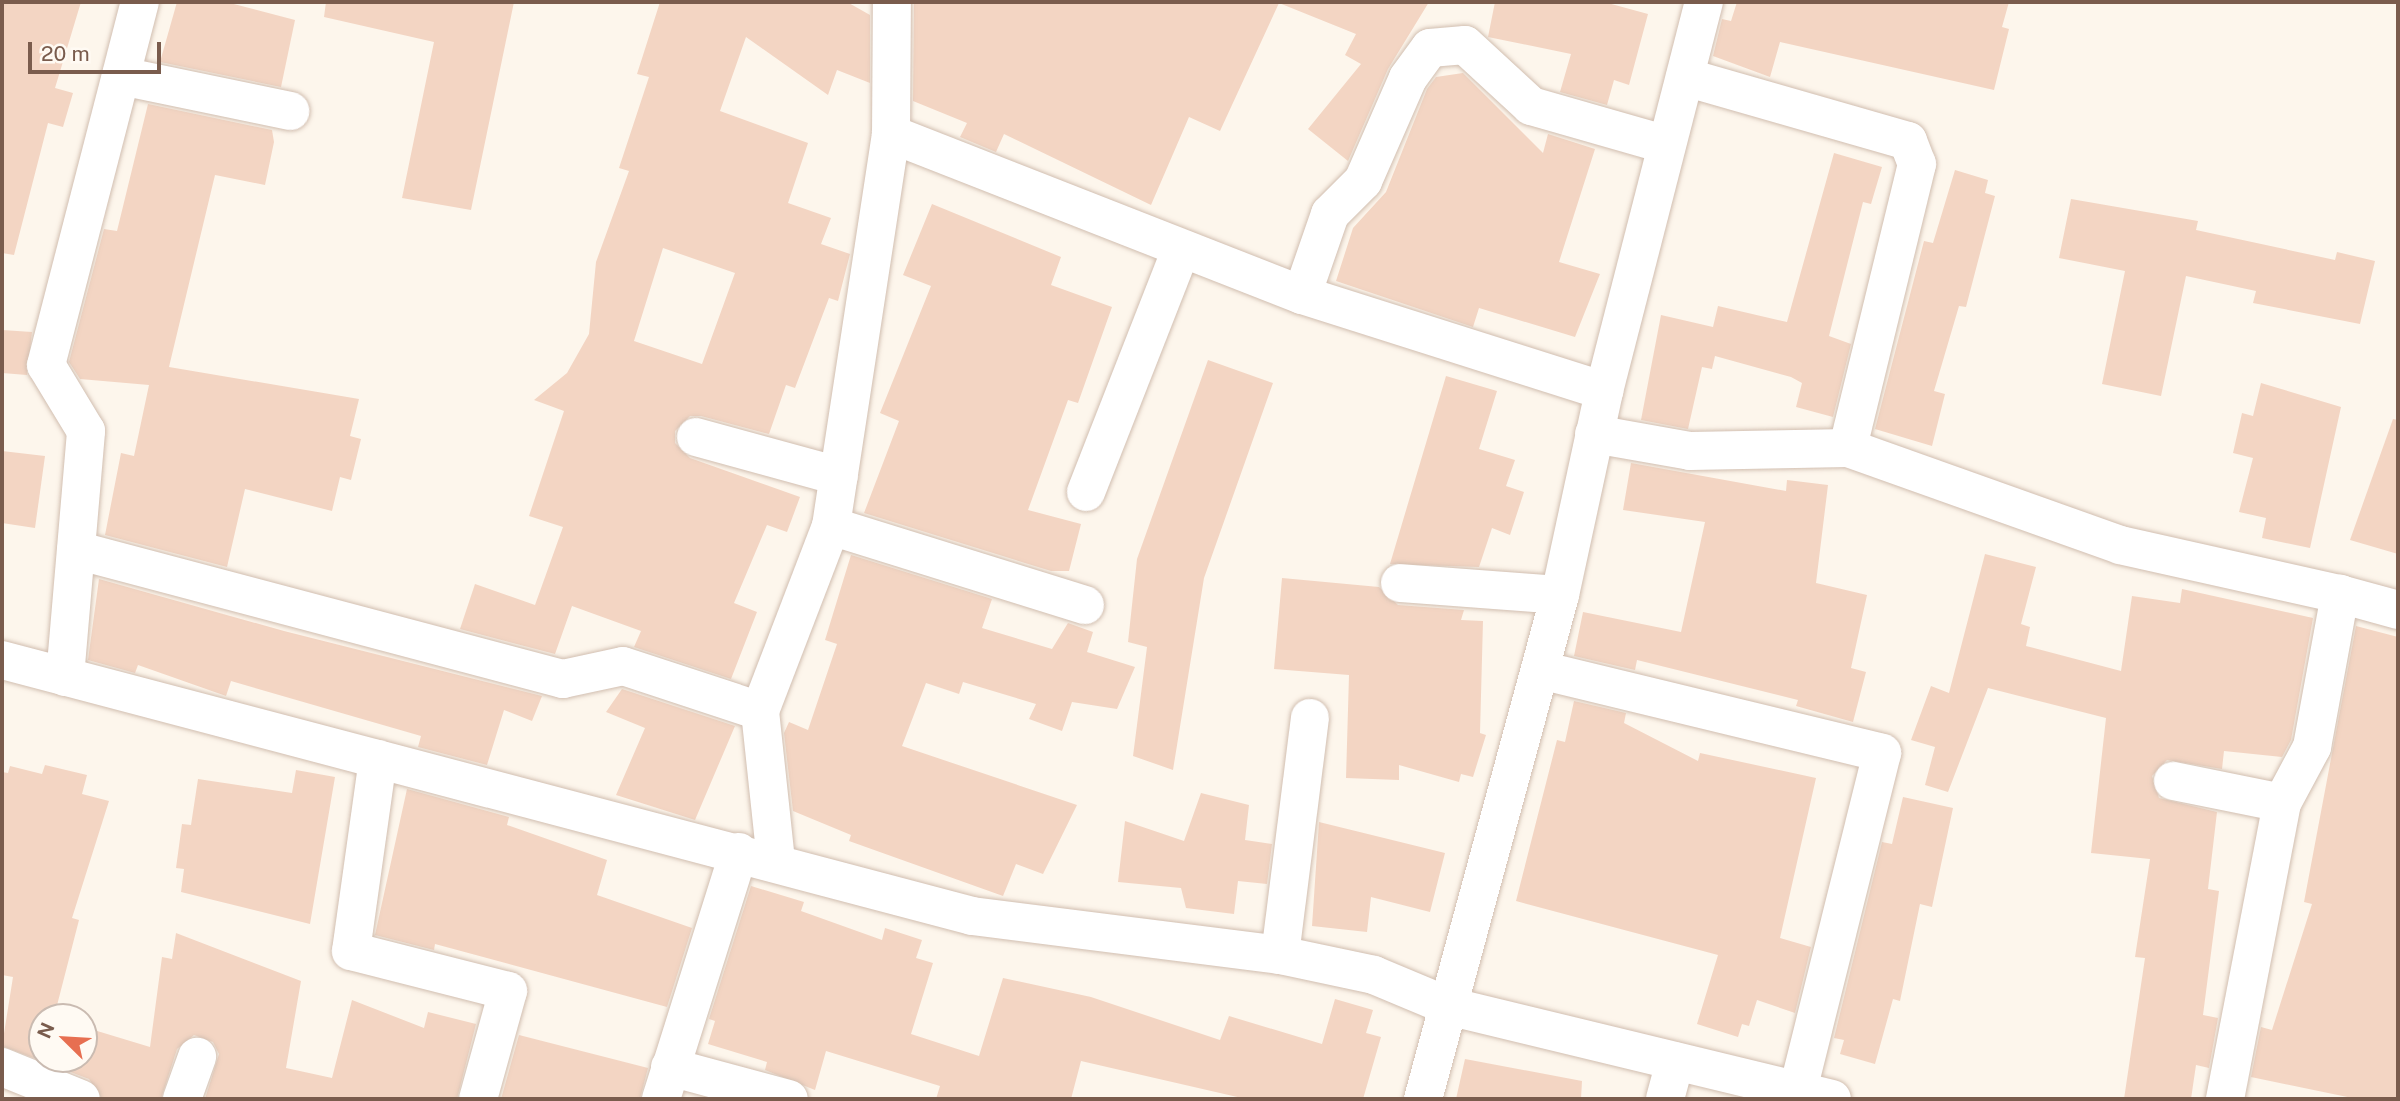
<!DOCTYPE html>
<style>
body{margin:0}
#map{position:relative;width:2400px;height:1101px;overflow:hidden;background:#fdf6ec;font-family:"Public Sans",sans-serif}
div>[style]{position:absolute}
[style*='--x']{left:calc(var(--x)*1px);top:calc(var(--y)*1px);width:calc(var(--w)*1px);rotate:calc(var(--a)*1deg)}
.building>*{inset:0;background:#f3d5c3}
.roads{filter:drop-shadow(0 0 2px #d1beb0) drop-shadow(0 0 2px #d1beb0)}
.minor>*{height:38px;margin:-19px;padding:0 19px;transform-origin:19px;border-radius:19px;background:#fff}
span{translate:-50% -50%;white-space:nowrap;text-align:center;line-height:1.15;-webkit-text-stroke:6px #fffaf3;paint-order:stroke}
.frame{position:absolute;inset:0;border:4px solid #7a5c4d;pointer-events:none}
.north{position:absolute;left:28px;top:1003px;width:70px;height:70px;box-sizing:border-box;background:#fffaf3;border:2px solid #cabbb1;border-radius:50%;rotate:294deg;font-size:19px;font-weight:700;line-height:28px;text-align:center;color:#7a5c4d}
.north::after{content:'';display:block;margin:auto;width:24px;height:32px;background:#e76f51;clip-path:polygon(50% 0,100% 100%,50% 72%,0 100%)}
.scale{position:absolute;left:28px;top:42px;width:133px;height:32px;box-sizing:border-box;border:4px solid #7a5c4d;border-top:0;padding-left:9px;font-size:21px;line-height:24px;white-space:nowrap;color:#7a5c4d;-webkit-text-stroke:5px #fffaf3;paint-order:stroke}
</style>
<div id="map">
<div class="building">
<div style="clip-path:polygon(2px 2px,81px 2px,55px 88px,73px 93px,63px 127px,48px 123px,14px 255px,2px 253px)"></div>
<div style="clip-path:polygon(177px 2px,226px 2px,295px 20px,281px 87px,160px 62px)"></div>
<div style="clip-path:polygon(326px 2px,514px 2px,471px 210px,402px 198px,434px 42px,324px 17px)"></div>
<div style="clip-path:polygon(evenodd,660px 2px,847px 2px,870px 15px,870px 83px,837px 70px,828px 95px,746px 37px,720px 111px,808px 143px,788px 203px,831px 218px,821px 244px,850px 254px,838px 301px,829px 298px,795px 388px,786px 385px,769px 434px,701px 416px,690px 416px,675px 431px,675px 443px,690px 458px,800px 497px,787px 532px,767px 525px,734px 603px,757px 612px,731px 679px,634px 647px,641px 631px,572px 606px,555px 654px,460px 629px,475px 584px,535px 605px,563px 527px,529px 516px,564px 411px,534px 400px,567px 373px,589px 334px,596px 262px,629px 171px,619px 168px,649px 77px,637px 74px,660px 2px,663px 248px,735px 273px,702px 364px,634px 341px,663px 248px)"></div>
<div style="clip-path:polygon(914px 2px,1429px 2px,1388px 69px,1348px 161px,1308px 129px,1361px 64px,1345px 55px,1356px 34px,1279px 3px,1220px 131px,1189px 117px,1151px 205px,1004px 134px,996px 152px,960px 137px,967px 123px,913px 101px)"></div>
<div style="clip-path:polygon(1495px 2px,1604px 2px,1648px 14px,1629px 85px,1614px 80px,1607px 105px,1560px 92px,1571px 54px,1488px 37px)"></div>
<div style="clip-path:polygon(1737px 2px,2009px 2px,2002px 27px,2009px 29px,1994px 90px,1780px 42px,1770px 77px,1713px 56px,1722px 19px,1731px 21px)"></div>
<div style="clip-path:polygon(1463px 73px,1543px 153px,1548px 134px,1595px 149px,1559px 262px,1600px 274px,1575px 337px,1479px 308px,1473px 327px,1336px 281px,1353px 228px,1386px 192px,1427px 89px,1436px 77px)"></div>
<div style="clip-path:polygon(148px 104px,272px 130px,274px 142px,265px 185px,215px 175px,169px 367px,359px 399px,350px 436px,361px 439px,351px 480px,340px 477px,332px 511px,245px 489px,227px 567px,105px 535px,121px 453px,134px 456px,149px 385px,80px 379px,69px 362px,104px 229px,117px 231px)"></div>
<div style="clip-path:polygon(1834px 153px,1882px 167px,1871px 204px,1863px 202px,1829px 336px,1851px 344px,1833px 417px,1796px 407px,1802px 383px,1791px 377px,1715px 356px,1712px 369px,1702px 367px,1688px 429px,1641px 420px,1661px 315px,1713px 327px,1718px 306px,1787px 322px)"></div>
<div style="clip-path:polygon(1955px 170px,1988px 180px,1985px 193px,1995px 196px,1966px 307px,1959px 306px,1934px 391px,1945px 394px,1932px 446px,1875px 429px,1924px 241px,1933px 243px)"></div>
<div style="clip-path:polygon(2071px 199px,2198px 221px,2196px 230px,2335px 260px,2337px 252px,2375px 261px,2360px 324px,2253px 303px,2256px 291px,2186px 276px,2161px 396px,2102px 384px,2125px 271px,2059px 258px)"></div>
<div style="clip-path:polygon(932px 204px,1061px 257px,1051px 285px,1112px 307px,1078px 403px,1068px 400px,1028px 510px,1081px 524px,1069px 571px,1051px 571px,864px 513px,899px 421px,880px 413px,931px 286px,903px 275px)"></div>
<div style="clip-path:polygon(2px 330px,32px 332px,27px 375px,2px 373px)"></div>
<div style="clip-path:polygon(1208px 360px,1273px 383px,1204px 578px,1173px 770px,1133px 756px,1147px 647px,1128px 642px,1137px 559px)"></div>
<div style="clip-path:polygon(1446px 376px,1497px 391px,1479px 449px,1515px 460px,1506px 486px,1524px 492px,1510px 535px,1492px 528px,1479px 567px,1390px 564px)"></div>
<div style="clip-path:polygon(2261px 383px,2341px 407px,2310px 548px,2262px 538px,2266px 518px,2239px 512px,2253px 458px,2233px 453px,2242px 413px,2253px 416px)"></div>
<div style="clip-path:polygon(2393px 419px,2398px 420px,2398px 554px,2350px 540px)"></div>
<div style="clip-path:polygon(2px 451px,45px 456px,35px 528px,2px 523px)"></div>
<div style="clip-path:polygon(1631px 463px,1786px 491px,1787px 480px,1828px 485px,1816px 583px,1867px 595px,1851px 668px,1866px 672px,1853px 722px,1796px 706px,1798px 700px,1637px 660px,1635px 670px,1574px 656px,1583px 612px,1681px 632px,1705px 522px,1623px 510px)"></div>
<div style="clip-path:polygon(1985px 554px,2036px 567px,2021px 624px,2030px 627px,2026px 646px,2121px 671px,2132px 596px,2180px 603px,2182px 589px,2313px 618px,2291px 740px,2282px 757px,2224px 751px,2222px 769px,2167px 760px,2152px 776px,2159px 798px,2217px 812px,2208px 889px,2219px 891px,2203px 1015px,2218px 1018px,2209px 1068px,2196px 1065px,2191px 1099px,2124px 1099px,2145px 958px,2135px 957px,2150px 859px,2091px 853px,2106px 718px,1988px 688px,1948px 792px,1925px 785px,1935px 747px,1911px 740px,1931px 686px,1949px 693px)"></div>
<div style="clip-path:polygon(851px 555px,992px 599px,982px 628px,1052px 649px,1068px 623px,1093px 632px,1087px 652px,1135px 667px,1117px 709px,1072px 702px,1062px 731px,1029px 719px,1036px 704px,963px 682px,959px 694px,926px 683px,902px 746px,1077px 805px,1043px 874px,1016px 864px,1003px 896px,849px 841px,851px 835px,793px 811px,784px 733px,789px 722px,808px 730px,837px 644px,825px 640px)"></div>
<div style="clip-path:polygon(1282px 578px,1379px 587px,1398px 605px,1464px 610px,1461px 620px,1483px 621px,1480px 733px,1486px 735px,1473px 777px,1461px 774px,1459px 782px,1399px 765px,1399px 780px,1346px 778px,1349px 675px,1274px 669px)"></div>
<div style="clip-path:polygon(99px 579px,284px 631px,542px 696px,532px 721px,504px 710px,487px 765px,418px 747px,421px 736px,231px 681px,226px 696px,138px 665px,135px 673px,88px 660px)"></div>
<div style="clip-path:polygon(2356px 626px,2398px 637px,2398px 1099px,2357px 1099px,2251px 1077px,2261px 1027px,2272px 1030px,2312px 904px,2304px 902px)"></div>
<div style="clip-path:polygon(622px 689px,735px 726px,695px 820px,616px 795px,645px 728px,606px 712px)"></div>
<div style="clip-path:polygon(1574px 701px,1626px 713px,1624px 723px,1698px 761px,1700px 753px,1816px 778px,1780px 938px,1811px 947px,1795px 1013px,1757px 1000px,1749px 1026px,1742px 1024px,1738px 1037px,1697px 1024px,1718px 955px,1516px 901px,1557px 740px,1565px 742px)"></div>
<div style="clip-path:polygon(45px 765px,87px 775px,82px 794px,109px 801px,72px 918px,79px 920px,54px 1017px,42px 1017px,42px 1059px,84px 1059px,84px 1027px,150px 1047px,162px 957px,172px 959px,176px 933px,301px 981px,286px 1068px,332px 1078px,352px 1000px,424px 1028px,428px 1012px,476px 1024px,457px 1099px,205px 1099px,219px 1054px,213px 1042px,194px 1035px,177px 1049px,161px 1099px,102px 1099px,89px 1079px,2px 1046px,13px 977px,2px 975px,2px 772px,8px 773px,10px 766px,42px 774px)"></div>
<div style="clip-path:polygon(296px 770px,335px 777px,310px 924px,181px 892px,184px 869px,176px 868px,182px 824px,191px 825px,198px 779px,292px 793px)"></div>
<div style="clip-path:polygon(407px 789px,509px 817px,507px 825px,607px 860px,597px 895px,692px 928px,667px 1007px,435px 944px,434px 950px,375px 935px)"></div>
<div style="clip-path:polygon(1201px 793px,1249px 805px,1245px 840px,1272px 844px,1267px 884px,1238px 881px,1234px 914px,1186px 908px,1181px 888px,1118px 882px,1125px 821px,1184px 841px)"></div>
<div style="clip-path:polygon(1903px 797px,1953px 808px,1932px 907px,1920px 904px,1900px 1001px,1893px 999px,1875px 1064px,1840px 1054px,1844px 1040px,1834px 1038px,1882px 842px,1892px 844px)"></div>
<div style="clip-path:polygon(1319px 822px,1445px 853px,1430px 912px,1371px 897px,1367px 932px,1312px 926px)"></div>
<div style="clip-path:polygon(751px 886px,804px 902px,801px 911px,882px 940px,885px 928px,922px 940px,916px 958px,933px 963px,911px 1034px,979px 1056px,1003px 978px,1091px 997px,1220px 1040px,1229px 1016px,1322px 1044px,1335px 999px,1373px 1010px,1366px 1033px,1381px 1037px,1363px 1099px,1246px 1099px,1081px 1061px,1071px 1099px,936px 1099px,940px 1086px,826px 1051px,815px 1090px,765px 1070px,767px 1062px,708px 1044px,715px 1021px,709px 1019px)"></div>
<div style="clip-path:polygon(519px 1035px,648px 1068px,640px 1099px,501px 1099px)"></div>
<div style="clip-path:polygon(1465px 1059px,1582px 1081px,1581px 1099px,1456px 1099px)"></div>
</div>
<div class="roads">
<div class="minor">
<div style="--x:121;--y:76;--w:173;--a:11.7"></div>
<div style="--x:1685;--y:77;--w:232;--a:16"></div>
<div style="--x:1908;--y:141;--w:25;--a:69"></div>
<div style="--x:1917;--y:164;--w:292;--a:103.7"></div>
<div style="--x:891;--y:134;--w:441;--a:21.4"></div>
<div style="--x:1302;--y:295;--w:317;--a:17.6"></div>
<div style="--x:1302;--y:295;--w:86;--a:-70.9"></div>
<div style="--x:1330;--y:214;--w:47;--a:-45"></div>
<div style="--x:1363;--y:181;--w:112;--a:-66.4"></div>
<div style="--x:1408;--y:78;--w:37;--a:-54"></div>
<div style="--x:1430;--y:48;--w:35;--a:-5"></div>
<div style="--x:1465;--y:45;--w:90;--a:42.7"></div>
<div style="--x:1531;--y:106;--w:141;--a:16"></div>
<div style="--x:1594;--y:434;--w:97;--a:10"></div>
<div style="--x:1690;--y:451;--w:158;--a:-1.1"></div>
<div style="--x:1848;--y:448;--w:289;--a:19.6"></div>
<div style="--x:2120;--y:545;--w:225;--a:12.6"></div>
<div style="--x:696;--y:437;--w:148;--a:15.3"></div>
<div style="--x:1086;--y:492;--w:261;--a:-68.6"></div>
<div style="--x:831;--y:526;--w:266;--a:17.3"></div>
<div style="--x:76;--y:550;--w:504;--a:14.84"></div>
<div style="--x:563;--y:679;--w:61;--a:-12.2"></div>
<div style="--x:623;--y:666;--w:144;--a:18.2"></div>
<div style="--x:1400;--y:583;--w:160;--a:4.3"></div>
<div style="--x:2;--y:660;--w:1003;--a:14.78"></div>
<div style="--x:972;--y:916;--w:310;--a:7.2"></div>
<div style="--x:1280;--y:955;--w:96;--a:12"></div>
<div style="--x:1374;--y:975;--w:80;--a:22.7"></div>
<div style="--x:1448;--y:1006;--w:395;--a:13.6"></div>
<div style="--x:1540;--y:670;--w:352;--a:13.6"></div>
<div style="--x:1882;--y:753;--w:347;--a:104"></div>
<div style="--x:65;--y:677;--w:247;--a:-85.1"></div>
<div style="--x:86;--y:431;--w:77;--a:-121.2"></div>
<div style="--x:46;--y:365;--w:375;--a:-75.5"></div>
<div style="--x:378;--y:759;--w:194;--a:98"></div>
<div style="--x:351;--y:951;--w:162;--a:14.3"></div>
<div style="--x:508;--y:991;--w:112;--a:105.5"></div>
<div style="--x:2173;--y:781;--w:111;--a:11.4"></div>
<div style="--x:776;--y:861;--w:151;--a:-96.1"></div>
<div style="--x:760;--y:711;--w:198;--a:-69"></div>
<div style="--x:831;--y:526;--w:397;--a:-81.3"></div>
<div style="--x:891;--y:134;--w:132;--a:-89.6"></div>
<div style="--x:1280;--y:955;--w:239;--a:-82.8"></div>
<div style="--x:2;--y:1067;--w:85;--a:22.1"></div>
<div style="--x:670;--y:1067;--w:123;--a:15.1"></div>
<div style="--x:182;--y:1099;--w:45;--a:-70.3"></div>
<div style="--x:661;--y:1099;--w:259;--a:-72.5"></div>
<div style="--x:1423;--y:1099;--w:522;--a:-74.79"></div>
<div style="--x:1560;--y:595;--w:209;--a:-77.8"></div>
<div style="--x:1604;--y:391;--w:402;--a:-75.6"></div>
<div style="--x:1665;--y:1099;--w:39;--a:-75"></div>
<div style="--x:2225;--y:1099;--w:301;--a:-79.1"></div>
<div style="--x:2282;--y:803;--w:64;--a:-61.8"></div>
<div style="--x:2312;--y:747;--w:156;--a:-79.6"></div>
<div style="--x:2340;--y:594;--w:60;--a:15.4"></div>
</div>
</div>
<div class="frame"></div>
<div class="north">N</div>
<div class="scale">20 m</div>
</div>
